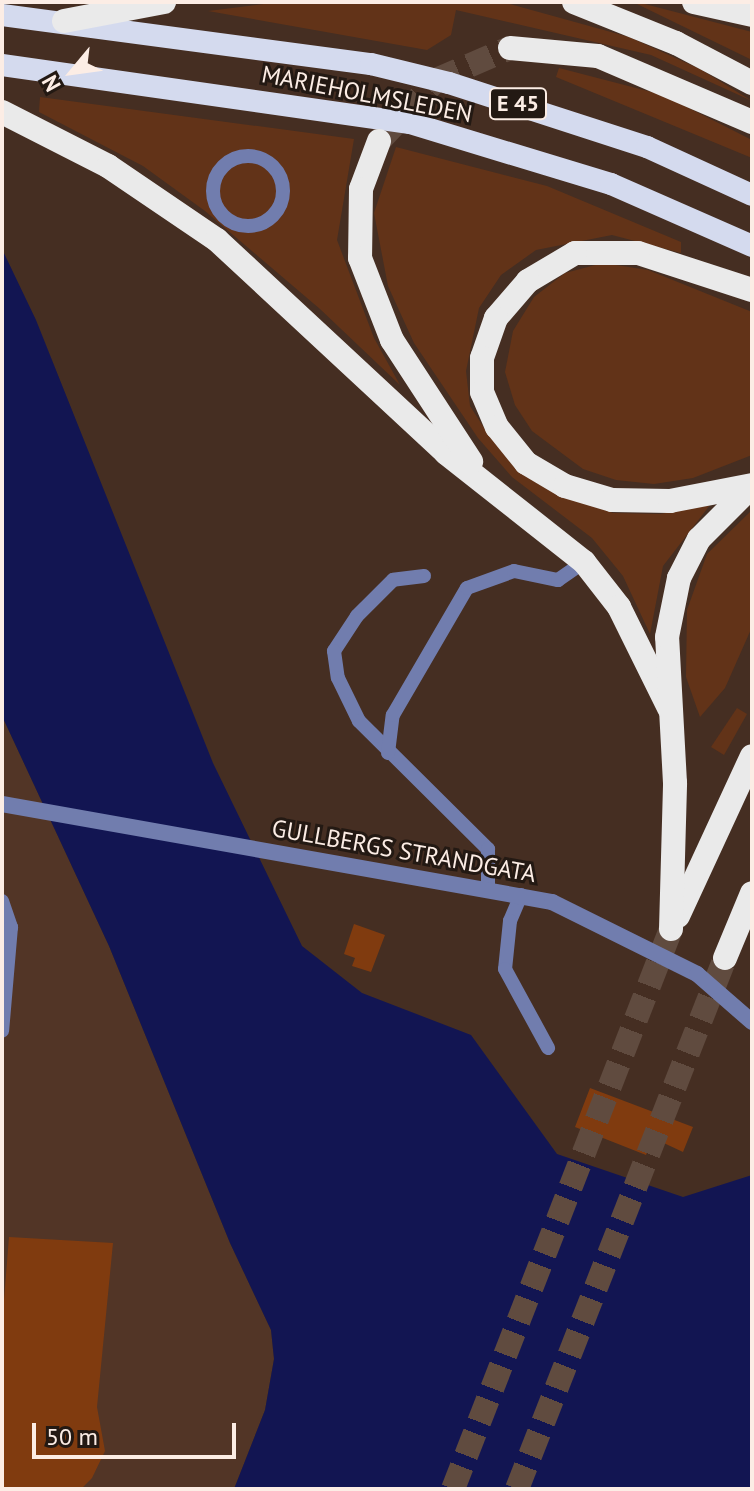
<!DOCTYPE html>
<style>
body{margin:0}
#map{position:relative;width:754px;height:1491px;overflow:hidden;background:#452e22;font-family:"PT Sans",sans-serif}
div>[style]{position:absolute}
[style*='--x']{left:calc(var(--x)*1px);top:calc(var(--y)*1px);width:calc(var(--w)*1px);rotate:calc(var(--a)*1deg)}
.built>*{inset:0;background:#523526}
.green>*{inset:0;background:#623318}
.water>*{inset:0;background:#121552}
.building>*{inset:0;background:#803b0f}
.motorway-tunnel>*{height:24px;margin-top:-12px;transform-origin:0;background:repeating-linear-gradient(90deg,#604b3f 0 24px,transparent 0 36px)}
.service>*{height:14px;margin:-7px;padding:0 7px;transform-origin:7px;border-radius:7px;background:#717dae}
.service>.ring{margin:-7px;padding:0;box-sizing:content-box;background:none;border:14px solid #717dae;border-radius:50%}
.minor>*{height:16px;margin:-8px;padding:0 8px;transform-origin:8px;border-radius:8px;background:#717dae}
.trunk>*{height:22px;margin:-11px;padding:0 11px;transform-origin:11px;border-radius:11px;background:#d4daee}
.motorway>*{height:24px;margin:-12px;padding:0 12px;transform-origin:12px;border-radius:12px;background:#eaeaea}
span{translate:-50% -50%;white-space:nowrap;text-align:center;line-height:1.15;-webkit-text-stroke:6px #231913;paint-order:stroke}
.shield-label span{padding:2px 6px;background:#231913;border:2px solid;border-radius:6px;-webkit-text-stroke-width:0}
.shield-label{font-size:22px;color:#fcede5;font-weight:700}
.street-label{font-size:24px;color:#fcede5}
.frame{position:absolute;inset:0;border:4px solid #fcede5;pointer-events:none}
.north{position:absolute;left:32px;top:32px;width:80px;height:80px;-webkit-text-stroke:6px #231913;paint-order:stroke;rotate:241deg;font-size:22px;font-weight:700;line-height:32px;text-align:center;color:#fcede5}
.north::after{content:'';display:block;margin:auto;width:28px;height:36px;background:#fcede5;clip-path:polygon(50% 0,100% 100%,50% 72%,0 100%)}
.scale{position:absolute;left:32px;top:1423px;width:204px;height:36px;box-sizing:border-box;border:4px solid #fcede5;border-top:0;padding-left:10px;font-size:24px;line-height:28px;white-space:nowrap;color:#fcede5;-webkit-text-stroke:6px #231913;paint-order:stroke}
</style>
<div id="map">
<div class="built">
<div style="clip-path:polygon(2px 716px,109px 946px,230px 1243px,271px 1330px,274px 1359px,265px 1410px,234px 1489px,2px 1489px)"></div>
</div>
<div class="green">
<div style="clip-path:polygon(279px 2px,503px 2px,629px 37px,700px 69px,752px 101px,651px 55px,456px 10px,451px 35px,427px 50px,208px 11px)"></div>
<div style="clip-path:polygon(637px 2px,752px 32px,752px 60px,637px 4px)"></div>
<div style="clip-path:polygon(559px 68px,663px 95px,752px 140px,752px 158px,556px 77px)"></div>
<div style="clip-path:polygon(40px 97px,354px 139px,337px 240px,374px 338px,400px 385px,320px 309px,205px 211px,143px 166px,39px 112px)"></div>
<div style="clip-path:polygon(396px 147px,547px 186px,681px 242px,681px 253px,612px 235px,536px 250px,501px 275px,479px 308px,466px 371px,470px 406px,488px 434px,555px 490px,613px 513px,660px 514px,710px 505px,663px 566px,650px 634px,623px 576px,592px 538px,512px 477px,478px 438px,414px 343px,388px 286px,374px 213px)"></div>
<div style="clip-path:polygon(603px 263px,648px 270px,752px 312px,752px 455px,693px 478px,654px 484px,616px 480px,583px 469px,532px 431px,515px 405px,505px 372px,513px 331px,534px 297px,565px 273px)"></div>
<div style="clip-path:polygon(752px 510px,752px 627px,725px 688px,700px 717px,686px 677px,687px 610px,707px 554px)"></div>
<div style="clip-path:polygon(737px 708px,747px 714px,724px 755px,711px 747px)"></div>
</div>
<div class="water">
<div style="clip-path:polygon(2px 249px,36px 320px,213px 763px,302px 946px,362px 993px,471px 1035px,557px 1154px,683px 1197px,752px 1175px,752px 1489px,234px 1489px,265px 1410px,274px 1359px,271px 1330px,230px 1243px,109px 946px,2px 716px)"></div>
</div>
<div class="building">
<div style="clip-path:polygon(354px 924px,385px 935px,371px 972px,352px 966px,355px 958px,344px 954px)"></div>
<div style="clip-path:polygon(590px 1088px,693px 1127px,683px 1152px,653px 1138px,646px 1155px,575px 1127px)"></div>
<div style="clip-path:polygon(9px 1237px,113px 1243px,97px 1407px,105px 1451px,92px 1478px,81px 1489px,2px 1489px,2px 1325px)"></div>
</div>
<div class="motorway-tunnel">
<div style="--x:379;--y:141;--w:83;--a:-46.9"></div>
<div style="--x:436;--y:80;--w:81;--a:-23.4"></div>
<div style="--x:453;--y:1489;--w:601;--a:-68.73"></div>
<div style="--x:517;--y:1489;--w:570;--a:-68.61"></div>
</div>
<div class="service">
<div class="ring" style="left:213px;top:156px;width:56px;height:56px"></div>
<div style="--x:424;--y:576;--w:31;--a:173"></div>
<div style="--x:393;--y:580;--w:51;--a:135"></div>
<div style="--x:357;--y:616;--w:42;--a:123.3"></div>
<div style="--x:334;--y:651;--w:27;--a:82"></div>
<div style="--x:338;--y:678;--w:48;--a:64"></div>
<div style="--x:359;--y:721;--w:182;--a:44.8"></div>
<div style="--x:488;--y:849;--w:41;--a:90"></div>
<div style="--x:388;--y:753;--w:38;--a:-83"></div>
<div style="--x:393;--y:715;--w:147;--a:-59.8"></div>
<div style="--x:467;--y:588;--w:50;--a:-19.9"></div>
<div style="--x:514;--y:571;--w:45;--a:11.6"></div>
<div style="--x:558;--y:580;--w:32;--a:-35"></div>
<div style="--x:521;--y:895;--w:28;--a:113"></div>
<div style="--x:510;--y:921;--w:48;--a:95.9"></div>
<div style="--x:505;--y:969;--w:90;--a:61.4"></div>
<div style="--x:2;--y:901;--w:28;--a:71"></div>
<div style="--x:11;--y:927;--w:104;--a:94.9"></div>
</div>
<div class="minor">
<div style="--x:2;--y:804;--w:559;--a:10.1"></div>
<div style="--x:552;--y:902;--w:162;--a:26.4"></div>
<div style="--x:697;--y:974;--w:73;--a:41.1"></div>
</div>
<div class="trunk">
<div style="--x:2;--y:15;--w:372;--a:7.6"></div>
<div style="--x:371;--y:64;--w:80;--a:13.7"></div>
<div style="--x:449;--y:83;--w:208;--a:17.9"></div>
<div style="--x:647;--y:147;--w:115;--a:24.6"></div>
<div style="--x:2;--y:65;--w:412;--a:8.1"></div>
<div style="--x:410;--y:123;--w:210;--a:16.9"></div>
<div style="--x:611;--y:184;--w:154;--a:23.7"></div>
</div>
<div class="motorway">
<div style="--x:574;--y:2;--w:110;--a:21.9"></div>
<div style="--x:676;--y:43;--w:86;--a:27.8"></div>
<div style="--x:694;--y:2;--w:59;--a:12.6"></div>
<div style="--x:64;--y:21;--w:102;--a:-10.8"></div>
<div style="--x:510;--y:48;--w:88;--a:5.2"></div>
<div style="--x:598;--y:56;--w:168;--a:23.2"></div>
<div style="--x:2;--y:112;--w:119;--a:27"></div>
<div style="--x:108;--y:166;--w:132;--a:34.2"></div>
<div style="--x:217;--y:240;--w:313;--a:42.9"></div>
<div style="--x:446;--y:453;--w:176;--a:38.3"></div>
<div style="--x:584;--y:562;--w:57;--a:52.1"></div>
<div style="--x:619;--y:607;--w:113;--a:63.7"></div>
<div style="--x:379;--y:141;--w:51;--a:110.6"></div>
<div style="--x:361;--y:189;--w:69;--a:90.8"></div>
<div style="--x:360;--y:258;--w:88;--a:68.7"></div>
<div style="--x:392;--y:340;--w:145;--a:56.9"></div>
<div style="--x:752;--y:290;--w:120;--a:-162"></div>
<div style="--x:638;--y:253;--w:63;--a:180"></div>
<div style="--x:575;--y:253;--w:55;--a:149.2"></div>
<div style="--x:528;--y:281;--w:49;--a:130.9"></div>
<div style="--x:496;--y:318;--w:42;--a:109.3"></div>
<div style="--x:482;--y:358;--w:34;--a:90"></div>
<div style="--x:482;--y:392;--w:38;--a:67"></div>
<div style="--x:497;--y:427;--w:46;--a:51.1"></div>
<div style="--x:526;--y:463;--w:45;--a:30.5"></div>
<div style="--x:565;--y:486;--w:49;--a:16.6"></div>
<div style="--x:612;--y:500;--w:58;--a:1"></div>
<div style="--x:670;--y:501;--w:84;--a:-11"></div>
<div style="--x:678;--y:916;--w:176;--a:-65.2"></div>
<div style="--x:671;--y:929;--w:146;--a:-88.4"></div>
<div style="--x:675;--y:783;--w:146;--a:-93.1"></div>
<div style="--x:667;--y:637;--w:60;--a:-78.5"></div>
<div style="--x:679;--y:578;--w:44;--a:-62.9"></div>
<div style="--x:699;--y:539;--w:72;--a:-45"></div>
<div style="--x:725;--y:958;--w:70;--a:-67.4"></div>
</div>
<div class="shield-label">
<span style="left:518px;top:104px">E 45</span>
</div>
<div class="street-label">
<span style="left:367px;top:94px;rotate:11deg">MARIEHOLMSLEDEN</span>
<span style="left:404px;top:851px;rotate:10deg">GULLBERGS STRANDGATA</span>
</div>
<div class="frame"></div>
<div class="north">N</div>
<div class="scale">50 m</div>
</div>
